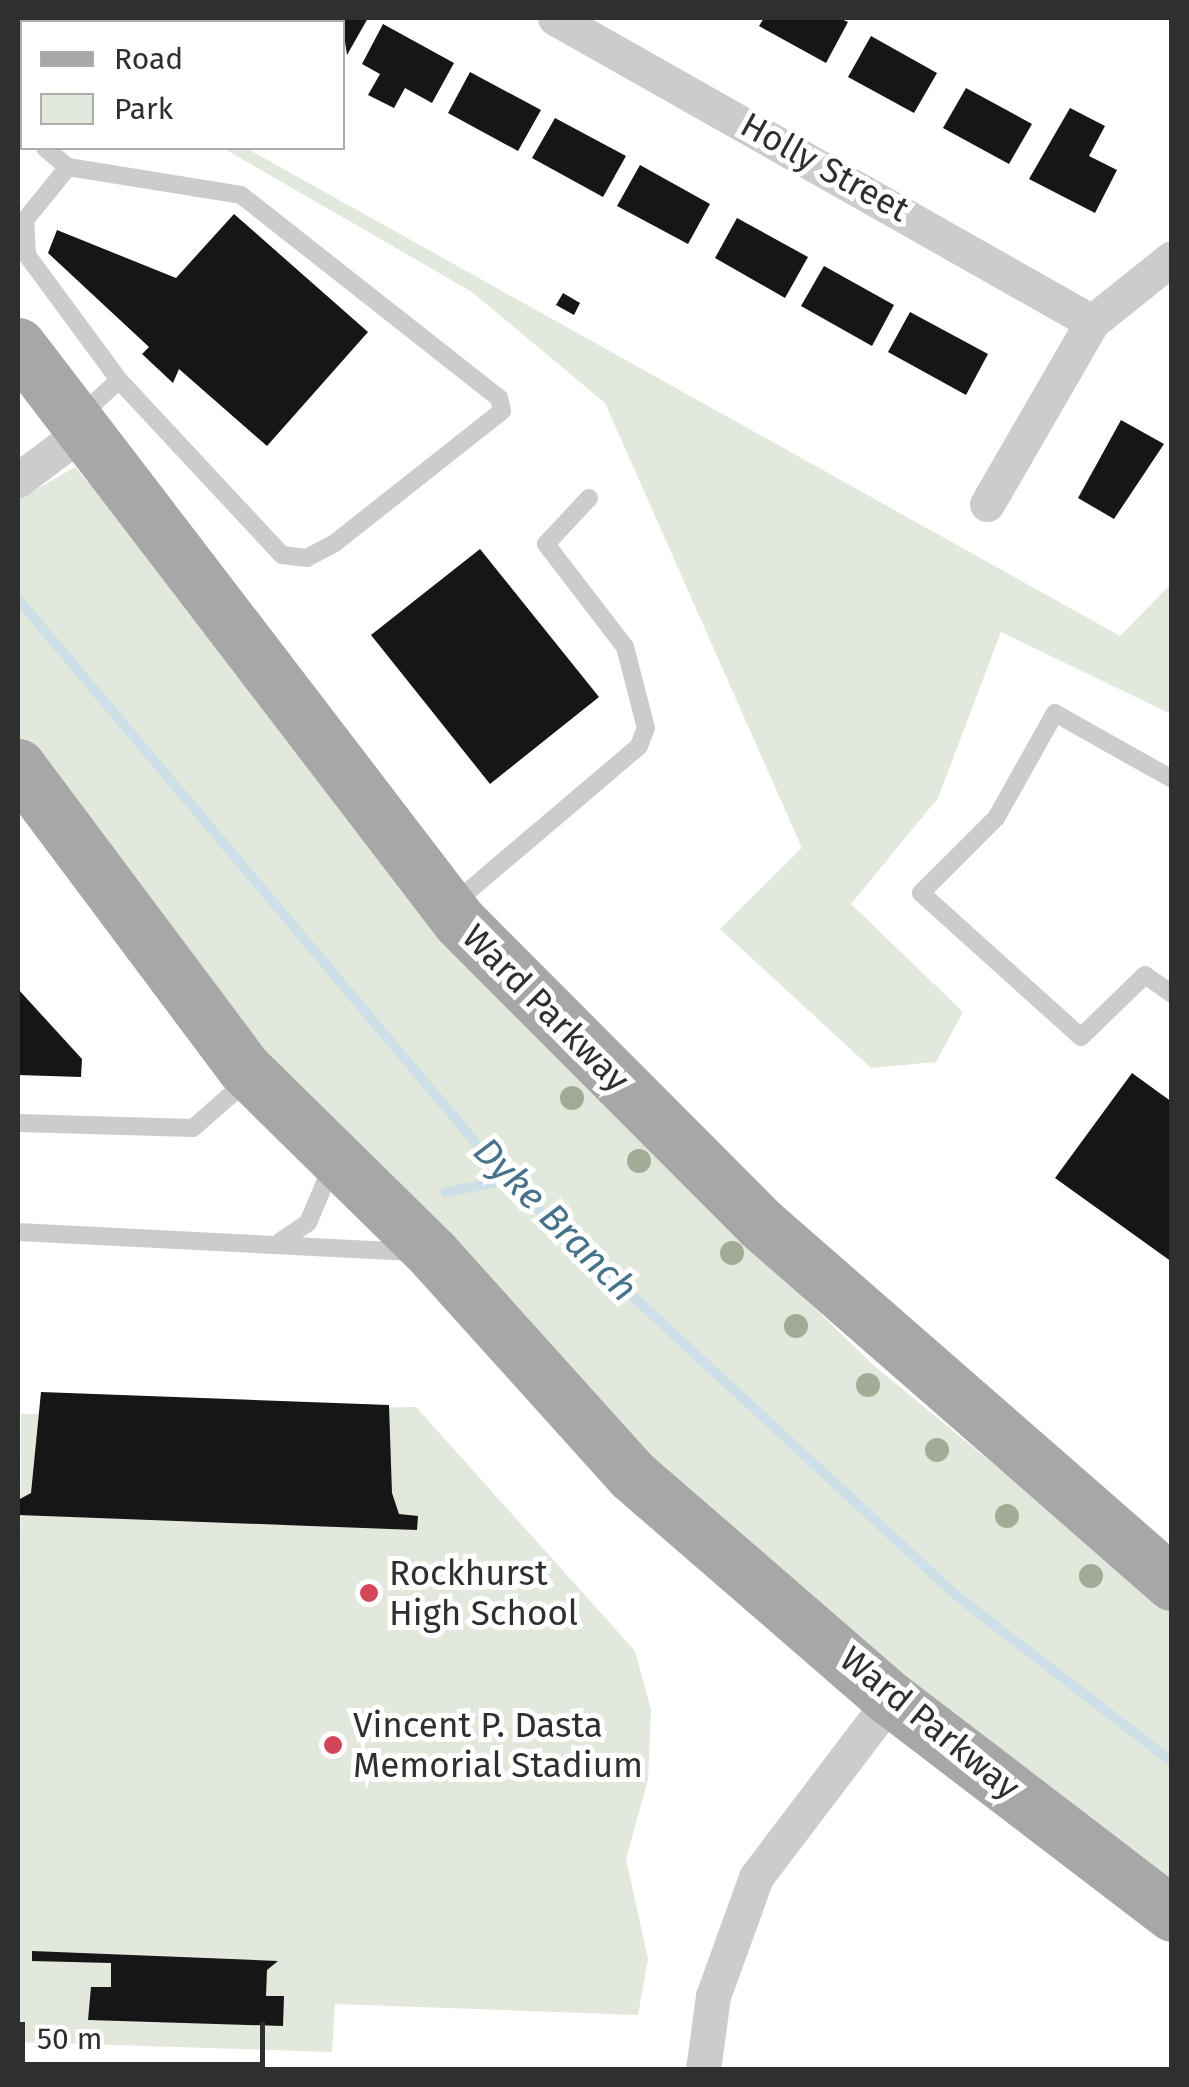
<!DOCTYPE html>
<style>
body{margin:0}
#map{position:relative;width:1189px;height:2087px;overflow:hidden;background:#fff;font-family:"Fira Sans",sans-serif}
div>[style]{position:absolute}
[style*='--x']{left:calc(var(--x)*1px);top:calc(var(--y)*1px);width:calc(var(--w)*1px);rotate:calc(var(--a)*1deg)}
.green>*{inset:0;background:#e3e8dc}
.stream>*{height:10px;margin:-5px;padding:0 5px;transform-origin:5px;border-radius:5px;background:#cde0e8}
.building>*{inset:0;background:#161616}
.service>*{height:18px;margin:-9px;padding:0 9px;transform-origin:9px;border-radius:9px;background:#ccc}
.minor>*{height:35px;margin:-17.5px;padding:0 17.5px;transform-origin:17.5px;border-radius:17.5px;background:#ccc}
.primary>*{height:55px;margin:-27.5px;padding:0 27.5px;transform-origin:27.5px;border-radius:27.5px;background:#a7a7a7}
.trees>*{width:24px;height:24px;margin:-12px;border-radius:50%;background:#a2ab96}
.dots>*{width:28px;height:28px;translate:-50% -50%;box-sizing:border-box;border:5px solid #fff;border-radius:50%}
span{translate:-50% -50%;white-space:nowrap;text-align:center;line-height:1.15;-webkit-text-stroke:10px #fff;paint-order:stroke}
.street-label{font-size:35px;color:#2f2f2f}
.poi-label{font-size:35px;color:#2f2f2f}
.left{translate:0 -50%;text-align:left}
.water-label{font-size:38px;color:#467389;font-style:italic}
.frame{position:absolute;inset:0;border:20px solid #2f2f2f;pointer-events:none}
.legend{position:absolute;left:20px;top:20px;width:325px;height:130px;box-sizing:border-box;background:#fff;border:2px solid #acacac;margin:0;padding:12px 18px;list-style:none;font-size:30px;color:#2f2f2f}
.legend li{display:flex;align-items:center;gap:20px;height:50px}
.legend b{width:50px;border:2px solid #acacac}
.scale{position:absolute;left:20px;top:2022px;width:245px;height:45px;box-sizing:border-box;border:5px solid #2f2f2f;border-top:0;padding-left:12px;font-size:30px;line-height:35px;white-space:nowrap;color:#2f2f2f;-webkit-text-stroke:8px #fff;paint-order:stroke}
</style>
<div id="map">
<div class="green">
<div style="clip-path:polygon(223px 148px,246px 148px,1120px 636px,1171px 584px,1171px 714px,1001px 632px,938px 798px,851px 904px,963px 1012px,936px 1062px,871px 1068px,720px 929px,802px 848px,605px 403px,472px 292px)"></div>
<div style="clip-path:polygon(75px 467px,757px 1252px,871px 1363px,1171px 1611px,1171px 1878px,849px 1634px,643px 1458px,280px 1069px,119px 874px,18px 739px,18px 500px)"></div>
<div style="clip-path:polygon(416px 1407px,635px 1651px,651px 1710px,648px 1779px,626px 1859px,648px 1959px,638px 2015px,335px 2004px,332px 2052px,18px 2042px,21px 1414px)"></div>
</div>
<div class="stream">
<div style="--x:18;--y:599;--w:759;--a:49.91"></div>
<div style="--x:507;--y:1180;--w:614;--a:42.76"></div>
<div style="--x:958;--y:1597;--w:270;--a:37.6"></div>
<div style="--x:446;--y:1192;--w:62;--a:-11.1"></div>
</div>
<div class="building">
<div style="clip-path:polygon(276px 18px,368px 18px,347px 55px,342px 22px)"></div>
<div style="clip-path:polygon(764px 18px,839px 18px,848px 22px,826px 63px,759px 26px)"></div>
<div style="clip-path:polygon(383px 24px,454px 63px,432px 103px,405px 88px,394px 108px,368px 95px,380px 74px,362px 64px)"></div>
<div style="clip-path:polygon(871px 36px,937px 73px,914px 113px,848px 77px)"></div>
<div style="clip-path:polygon(470px 72px,541px 110px,518px 151px,448px 113px)"></div>
<div style="clip-path:polygon(966px 88px,1032px 124px,1009px 164px,943px 128px)"></div>
<div style="clip-path:polygon(1070px 108px,1105px 126px,1089px 156px,1117px 170px,1095px 213px,1029px 179px)"></div>
<div style="clip-path:polygon(555px 118px,626px 156px,603px 197px,532px 158px)"></div>
<div style="clip-path:polygon(640px 165px,710px 204px,688px 244px,617px 206px)"></div>
<div style="clip-path:polygon(234px 214px,368px 332px,267px 446px,179px 369px,173px 383px,142px 354px,149px 347px,48px 253px,57px 230px,176px 278px)"></div>
<div style="clip-path:polygon(737px 218px,808px 257px,785px 298px,715px 258px)"></div>
<div style="clip-path:polygon(824px 266px,894px 305px,872px 346px,801px 306px)"></div>
<div style="clip-path:polygon(563px 293px,580px 303px,574px 315px,556px 305px)"></div>
<div style="clip-path:polygon(910px 312px,988px 354px,966px 395px,888px 352px)"></div>
<div style="clip-path:polygon(1121px 420px,1164px 444px,1114px 519px,1078px 498px)"></div>
<div style="clip-path:polygon(480px 549px,599px 697px,490px 784px,371px 635px)"></div>
<div style="clip-path:polygon(18px 989px,82px 1059px,81px 1077px,18px 1075px)"></div>
<div style="clip-path:polygon(1132px 1073px,1172px 1102px,1172px 1262px,1055px 1178px)"></div>
<div style="clip-path:polygon(41px 1392px,389px 1405px,392px 1493px,399px 1514px,418px 1516px,417px 1530px,18px 1515px,18px 1500px,31px 1493px)"></div>
<div style="clip-path:polygon(32px 1951px,278px 1961px,267px 1970px,266px 1996px,284px 1996px,283px 2026px,88px 2020px,91px 1987px,111px 1987px,111px 1963px,32px 1961px)"></div>
</div>
<div class="service">
<div style="--x:18;--y:125;--w:6;--a:45"></div>
<div style="--x:45;--y:148;--w:30;--a:40"></div>
<div style="--x:68;--y:167;--w:175;--a:9.2"></div>
<div style="--x:241;--y:195;--w:328;--a:38.2"></div>
<div style="--x:499;--y:398;--w:13;--a:77"></div>
<div style="--x:502;--y:411;--w:213;--a:141.7"></div>
<div style="--x:335;--y:543;--w:32;--a:152"></div>
<div style="--x:307;--y:558;--w:25;--a:-173"></div>
<div style="--x:282;--y:555;--w:239;--a:-133"></div>
<div style="--x:119;--y:380;--w:155;--a:-126.4"></div>
<div style="--x:27;--y:255;--w:35;--a:-93"></div>
<div style="--x:25;--y:220;--w:68;--a:-50.9"></div>
<div style="--x:80;--y:416;--w:53;--a:-42.7"></div>
<div style="--x:1172;--y:779;--w:134;--a:-150.6"></div>
<div style="--x:1055;--y:713;--w:120;--a:119.3"></div>
<div style="--x:996;--y:818;--w:106;--a:135"></div>
<div style="--x:921;--y:893;--w:215;--a:42"></div>
<div style="--x:1081;--y:1037;--w:89;--a:-44.1"></div>
<div style="--x:1145;--y:975;--w:33;--a:35"></div>
<div style="--x:453;--y:904;--w:244;--a:-40.3"></div>
<div style="--x:639;--y:746;--w:19;--a:-69"></div>
<div style="--x:646;--y:728;--w:84;--a:-104.5"></div>
<div style="--x:625;--y:647;--w:130;--a:-127.5"></div>
<div style="--x:546;--y:544;--w:63;--a:-46.9"></div>
<div style="--x:18;--y:1123;--w:175;--a:1.6"></div>
<div style="--x:193;--y:1128;--w:74;--a:-41.2"></div>
<div style="--x:18;--y:1232;--w:394;--a:2.9"></div>
<div style="--x:281;--y:1241;--w:32;--a:-34"></div>
<div style="--x:308;--y:1223;--w:62;--a:-67.2"></div>
</div>
<div class="minor">
<div style="--x:555;--y:18;--w:617;--a:29.51"></div>
<div style="--x:18;--y:480;--w:83;--a:-37.1"></div>
<div style="--x:987;--y:504;--w:210;--a:-60"></div>
<div style="--x:1092;--y:322;--w:102;--a:-38.7"></div>
<div style="--x:703;--y:2070;--w:75;--a:-82.3"></div>
<div style="--x:713;--y:1996;--w:127;--a:-70.1"></div>
<div style="--x:756;--y:1877;--w:223;--a:-52.8"></div>
</div>
<div class="primary">
<div style="--x:18;--y:345;--w:725;--a:52.56"></div>
<div style="--x:459;--y:921;--w:428;--a:45.1"></div>
<div style="--x:761;--y:1224;--w:546;--a:41.14"></div>
<div style="--x:18;--y:766;--w:377;--a:53.2"></div>
<div style="--x:244;--y:1068;--w:265;--a:44.5"></div>
<div style="--x:433;--y:1254;--w:297;--a:48"></div>
<div style="--x:632;--y:1475;--w:342;--a:40.9"></div>
<div style="--x:891;--y:1699;--w:354;--a:37.4"></div>
</div>
<div class="trees">
<div style="left:572px;top:1098px"></div>
<div style="left:639px;top:1161px"></div>
<div style="left:732px;top:1253px"></div>
<div style="left:796px;top:1326px"></div>
<div style="left:868px;top:1385px"></div>
<div style="left:937px;top:1450px"></div>
<div style="left:1007px;top:1516px"></div>
<div style="left:1091px;top:1576px"></div>
</div>
<div class="dots">
<div style="left:369px;top:1593px;background:#d34558"></div>
<div style="left:333px;top:1745px;background:#d34558"></div>
</div>
<div class="street-label">
<span style="left:825px;top:167px;rotate:29deg">Holly Street</span>
<span style="left:546px;top:1008px;rotate:45deg">Ward Parkway</span>
<span style="left:930px;top:1723px;rotate:39deg">Ward Parkway</span>
</div>
<div class="poi-label">
<span class="left" style="left:389px;top:1593px">Rockhurst<br>High School</span>
<span class="left" style="left:353px;top:1745px">Vincent P. Dasta<br>Memorial Stadium</span>
</div>
<div class="water-label">
<span style="left:555px;top:1220px;rotate:45deg">Dyke Branch</span>
</div>
<div class="frame"></div>
<ul class="legend">
<li><b style="height:12px;background:#a7a7a7"></b>Road</li>
<li><b style="height:28px;background:#e3e8dc"></b>Park</li>
</ul>
<div class="scale">50 m</div>
</div>
